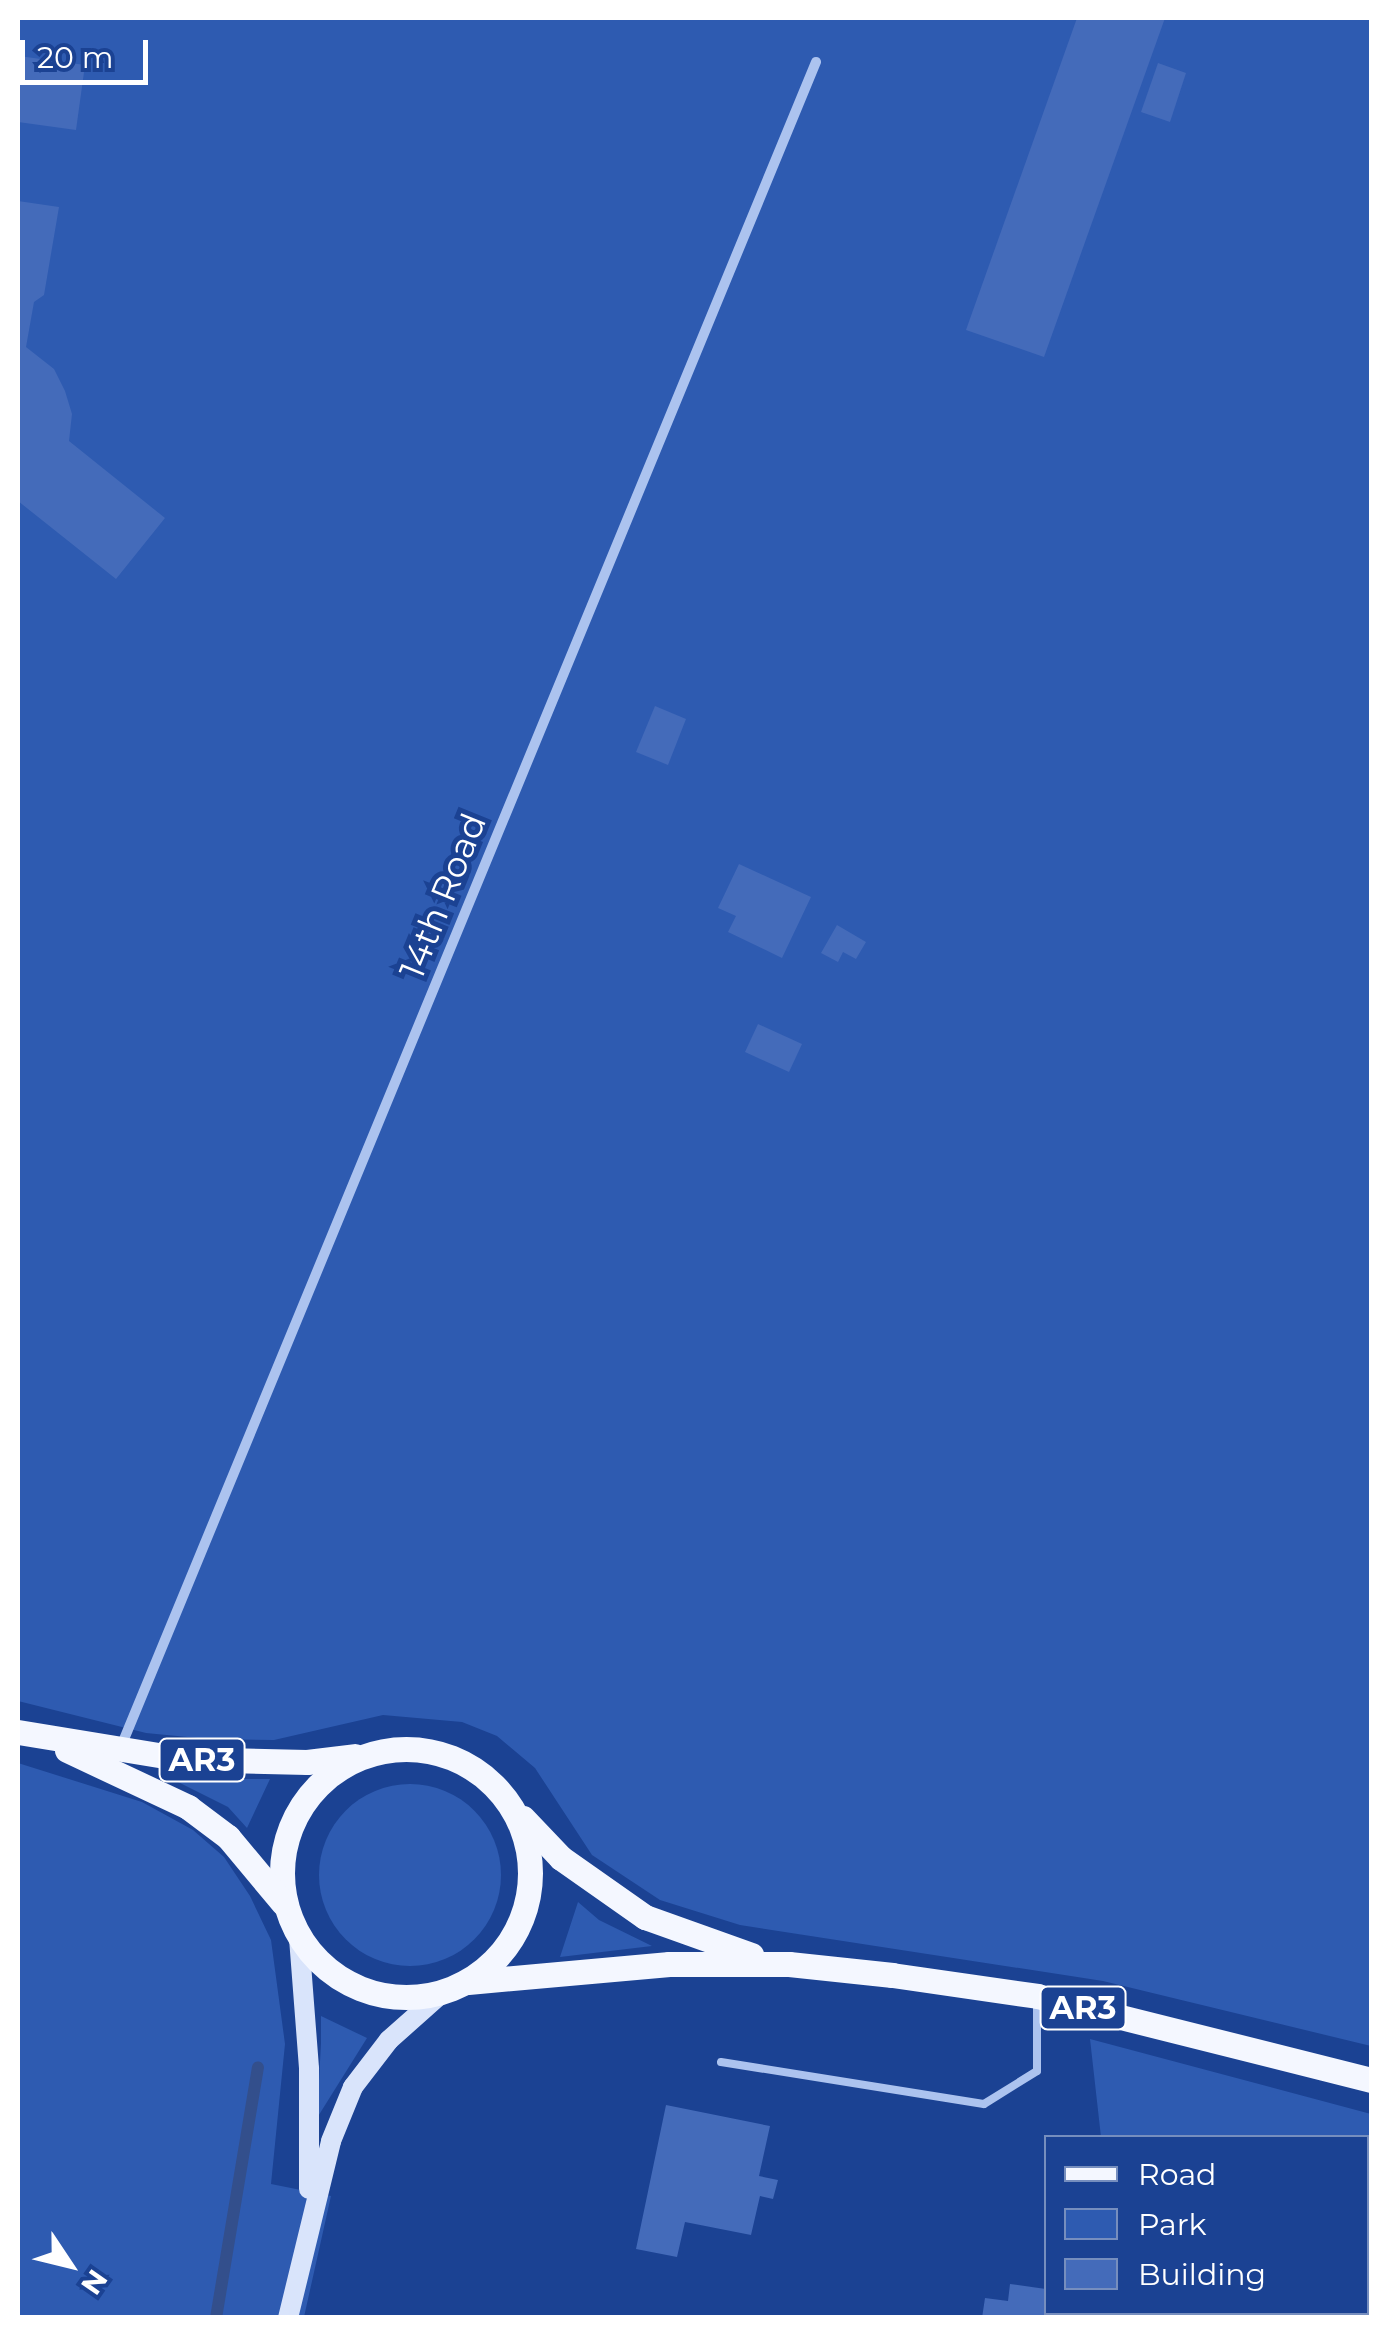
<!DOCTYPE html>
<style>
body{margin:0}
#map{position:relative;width:1389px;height:2335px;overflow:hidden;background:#1b4293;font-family:Montserrat,sans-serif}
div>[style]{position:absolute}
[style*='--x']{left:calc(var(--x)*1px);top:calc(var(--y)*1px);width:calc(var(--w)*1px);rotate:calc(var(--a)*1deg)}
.green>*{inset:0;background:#2e5bb1}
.round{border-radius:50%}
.stream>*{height:12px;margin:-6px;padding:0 6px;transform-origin:6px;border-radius:6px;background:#334f8c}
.building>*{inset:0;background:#446bba}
.service>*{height:8px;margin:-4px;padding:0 4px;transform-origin:4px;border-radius:4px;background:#acc3ef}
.minor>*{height:10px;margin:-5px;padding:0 5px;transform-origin:5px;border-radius:5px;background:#acc3ef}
.secondary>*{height:20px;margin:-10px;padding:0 10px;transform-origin:10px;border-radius:10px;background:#d9e4fb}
.primary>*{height:25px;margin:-12.5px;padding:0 12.5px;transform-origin:12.5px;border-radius:12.5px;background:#f4f7ff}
.primary>.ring{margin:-12.5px;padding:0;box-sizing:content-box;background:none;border:25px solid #f4f7ff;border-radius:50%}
span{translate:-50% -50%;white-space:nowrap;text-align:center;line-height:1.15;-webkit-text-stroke:10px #1b4293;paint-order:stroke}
.shield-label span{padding:2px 8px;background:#1b4293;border:2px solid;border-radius:8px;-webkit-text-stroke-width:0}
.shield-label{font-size:32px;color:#fff;font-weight:700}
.street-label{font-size:35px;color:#fff}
.frame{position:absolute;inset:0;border:20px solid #fff;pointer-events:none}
.legend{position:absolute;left:1044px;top:2135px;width:325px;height:180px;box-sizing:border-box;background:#1b4293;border:2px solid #768ebe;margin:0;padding:12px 18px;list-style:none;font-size:30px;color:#fff}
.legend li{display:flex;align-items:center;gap:20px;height:50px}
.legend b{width:50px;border:2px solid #768ebe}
.north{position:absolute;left:20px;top:2215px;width:100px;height:100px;-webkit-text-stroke:8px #1b4293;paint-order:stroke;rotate:125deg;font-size:28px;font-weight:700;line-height:40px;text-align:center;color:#fff}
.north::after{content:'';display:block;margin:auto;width:35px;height:45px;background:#fff;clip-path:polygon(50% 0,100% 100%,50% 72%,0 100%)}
.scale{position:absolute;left:20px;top:40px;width:128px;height:45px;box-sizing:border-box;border:5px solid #fff;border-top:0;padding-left:12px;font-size:30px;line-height:35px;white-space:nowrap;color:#fff;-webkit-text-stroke:8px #1b4293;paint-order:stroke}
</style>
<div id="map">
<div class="green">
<div style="clip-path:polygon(18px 18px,1371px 18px,1371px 2046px,1103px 1981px,740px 1925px,660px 1900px,592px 1855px,535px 1768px,497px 1736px,462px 1722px,383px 1715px,274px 1740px,208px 1739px,146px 1733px,18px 1701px)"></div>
<div style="clip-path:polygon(18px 1763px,142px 1802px,193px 1830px,224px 1857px,250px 1896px,271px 1940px,285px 2044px,271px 2184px,331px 2196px,304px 2317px,18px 2317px)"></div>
<div style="clip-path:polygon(162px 1774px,196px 1779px,270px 1779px,247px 1828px,228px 1807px)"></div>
<div class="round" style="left:319px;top:1784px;width:182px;height:182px"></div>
<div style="clip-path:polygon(578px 1902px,599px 1920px,652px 1946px,560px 1957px)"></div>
<div style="clip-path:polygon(321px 2016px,367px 2038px,317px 2118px,321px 2043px)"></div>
<div style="clip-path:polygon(1090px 2039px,1371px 2114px,1371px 2317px,1123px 2317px,1122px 2313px,1366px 2312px,1366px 2138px,1101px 2137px)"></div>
</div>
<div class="stream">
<div style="--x:216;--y:2318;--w:254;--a:-80.5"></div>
</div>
<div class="building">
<div style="clip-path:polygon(1077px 18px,1165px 18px,1044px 357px,966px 330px)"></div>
<div style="clip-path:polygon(19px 56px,85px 65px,76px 130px,18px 122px)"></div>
<div style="clip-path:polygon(1158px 63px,1186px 73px,1170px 122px,1141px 112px)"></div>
<div style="clip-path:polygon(18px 201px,59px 207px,44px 295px,34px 302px,26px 347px,54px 369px,65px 391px,72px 414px,69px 441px,165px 518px,116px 579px,18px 501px)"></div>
<div style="clip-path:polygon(655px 706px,686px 719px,668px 765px,636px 752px)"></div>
<div style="clip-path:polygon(739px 864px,811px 897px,782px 958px,728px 932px,736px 916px,718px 908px)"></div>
<div style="clip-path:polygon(837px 925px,866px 942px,856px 959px,843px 952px,838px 962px,821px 953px)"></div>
<div style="clip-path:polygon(758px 1024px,802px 1044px,789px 1072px,745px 1052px)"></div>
<div style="clip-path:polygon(666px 2105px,770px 2126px,759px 2176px,778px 2180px,773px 2199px,760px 2196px,751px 2235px,685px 2222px,677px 2257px,636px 2249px)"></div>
<div style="clip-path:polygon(1010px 2284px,1046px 2289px,1046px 2312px,1069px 2312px,1068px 2318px,982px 2318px,985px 2298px,1008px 2301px)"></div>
</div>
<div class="service">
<div style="--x:721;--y:2062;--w:266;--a:9.1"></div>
<div style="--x:984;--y:2104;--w:62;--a:-31.9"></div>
<div style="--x:1037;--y:2071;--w:72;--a:-90"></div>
</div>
<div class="minor">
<div style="--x:120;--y:1749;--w:1825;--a:-67.58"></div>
</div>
<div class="secondary">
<div style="--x:299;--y:1938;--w:131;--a:85.6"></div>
<div style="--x:309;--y:2069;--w:120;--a:90"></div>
<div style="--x:288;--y:2318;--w:182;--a:-76.3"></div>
<div style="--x:331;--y:2141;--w:58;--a:-67.8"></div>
<div style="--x:353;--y:2087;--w:59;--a:-52.5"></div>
<div style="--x:389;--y:2040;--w:71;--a:-41.6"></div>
</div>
<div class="primary">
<div style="--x:18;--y:1732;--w:167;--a:9.3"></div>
<div style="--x:183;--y:1759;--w:124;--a:1.4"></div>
<div style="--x:307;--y:1762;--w:48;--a:-7.1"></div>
<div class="ring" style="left:282px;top:1749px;width:223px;height:223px"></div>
<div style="--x:67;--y:1750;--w:134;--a:25.2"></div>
<div style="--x:188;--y:1807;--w:50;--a:36.9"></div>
<div style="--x:228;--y:1837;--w:86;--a:50.2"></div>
<div style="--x:523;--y:1818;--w:55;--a:46.5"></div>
<div style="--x:561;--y:1858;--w:103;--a:35.1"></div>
<div style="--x:645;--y:1917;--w:113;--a:19.7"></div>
<div style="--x:468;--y:1982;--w:202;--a:-5.1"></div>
<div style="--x:669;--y:1964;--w:120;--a:0"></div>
<div style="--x:789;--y:1964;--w:104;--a:6.1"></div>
<div style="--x:892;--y:1975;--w:147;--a:8.2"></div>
<div style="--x:1037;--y:1996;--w:345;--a:14.1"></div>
</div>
<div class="shield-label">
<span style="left:202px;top:1760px">AR3</span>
<span style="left:1083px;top:2008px">AR3</span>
</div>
<div class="street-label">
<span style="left:443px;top:896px;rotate:-68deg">14th Road</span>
</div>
<div class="frame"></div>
<ul class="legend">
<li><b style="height:12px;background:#f4f7ff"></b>Road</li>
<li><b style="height:28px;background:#2e5bb1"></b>Park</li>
<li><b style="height:28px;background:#446bba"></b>Building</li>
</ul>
<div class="north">N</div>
<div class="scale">20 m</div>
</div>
